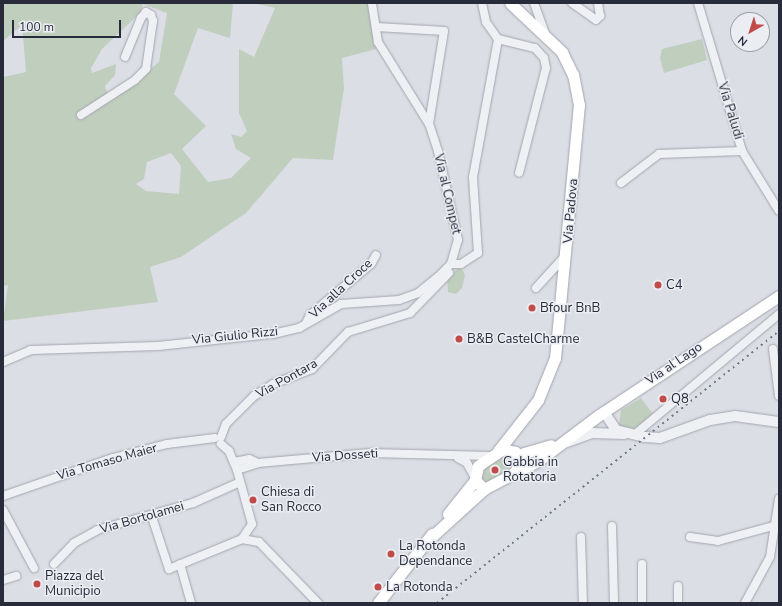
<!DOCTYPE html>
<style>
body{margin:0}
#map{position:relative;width:782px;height:606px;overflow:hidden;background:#dcdee5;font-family:"Nunito Sans",sans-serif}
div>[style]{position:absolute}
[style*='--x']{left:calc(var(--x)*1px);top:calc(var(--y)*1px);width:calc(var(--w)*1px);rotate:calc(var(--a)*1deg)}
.green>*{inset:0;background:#c0cebe}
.roads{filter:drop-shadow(0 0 1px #a2a5ae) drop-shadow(0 0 1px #a2a5ae)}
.minor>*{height:8px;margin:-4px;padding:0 4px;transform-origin:4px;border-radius:4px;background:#eff0f4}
.tertiary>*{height:10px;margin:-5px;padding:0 5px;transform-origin:5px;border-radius:5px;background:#eff0f4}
.secondary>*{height:11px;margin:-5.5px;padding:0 5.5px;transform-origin:5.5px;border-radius:5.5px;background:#fff}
.rail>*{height:2px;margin-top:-1px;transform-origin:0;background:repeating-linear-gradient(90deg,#777c8d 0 2px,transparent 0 6px)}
.dots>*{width:11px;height:11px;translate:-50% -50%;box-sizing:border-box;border:2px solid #ebedf3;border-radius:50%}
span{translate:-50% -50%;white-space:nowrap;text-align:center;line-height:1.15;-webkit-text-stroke:3px #ebedf3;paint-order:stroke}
.street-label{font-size:13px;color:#272b3a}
.poi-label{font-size:13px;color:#272b3a}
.left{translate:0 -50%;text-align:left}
.frame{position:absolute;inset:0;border:4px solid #272b3a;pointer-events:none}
.north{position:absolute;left:730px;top:12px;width:40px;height:40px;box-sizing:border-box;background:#ebedf3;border:1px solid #9d9fa9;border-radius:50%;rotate:219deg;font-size:11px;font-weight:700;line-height:16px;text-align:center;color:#272b3a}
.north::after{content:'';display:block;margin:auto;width:14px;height:18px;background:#c24b4a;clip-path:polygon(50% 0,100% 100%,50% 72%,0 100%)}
.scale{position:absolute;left:12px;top:20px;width:109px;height:18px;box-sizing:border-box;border:2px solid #272b3a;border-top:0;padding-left:5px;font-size:12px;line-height:14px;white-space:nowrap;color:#272b3a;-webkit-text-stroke:3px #ebedf3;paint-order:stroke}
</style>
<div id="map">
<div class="green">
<div style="clip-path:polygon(evenodd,3px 3px,233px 3px,230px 38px,198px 28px,174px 94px,206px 126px,182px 149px,208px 182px,231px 178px,251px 158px,236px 149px,231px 134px,241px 137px,247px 131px,239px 113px,239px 49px,254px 57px,275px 8px,253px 3px,368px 3px,376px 49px,342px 58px,344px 88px,333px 160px,293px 158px,246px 213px,181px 257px,150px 267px,158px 302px,3px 321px,8px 285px,3px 286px,3px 77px,26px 72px,22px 25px,3px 41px,3px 3px,143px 4px,167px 13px,159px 62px,123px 91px,107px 93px,105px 86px,115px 75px,116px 64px,92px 73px,91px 68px,102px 49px,140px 13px,143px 4px,3px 3px,171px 153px,181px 166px,179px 194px,146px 191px,136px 184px,144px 179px,147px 162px,171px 153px)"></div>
<div style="clip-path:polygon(702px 39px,707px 60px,664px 73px,660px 58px,662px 49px)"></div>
<div style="clip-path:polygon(461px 266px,465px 275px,462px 288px,456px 294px,448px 292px,447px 277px)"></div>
<div style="clip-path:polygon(641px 398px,653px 414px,636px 429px,619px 426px,621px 410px)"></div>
<div style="clip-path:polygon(504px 455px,513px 459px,512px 468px,489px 484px,481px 481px,486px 467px)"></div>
</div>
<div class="roads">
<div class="minor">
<div style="--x:482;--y:3;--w:19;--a:78"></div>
<div style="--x:486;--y:22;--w:21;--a:55"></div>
<div style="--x:534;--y:3;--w:32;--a:70"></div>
<div style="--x:572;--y:3;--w:29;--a:35"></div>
<div style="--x:596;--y:20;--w:6;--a:-45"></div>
<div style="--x:600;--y:16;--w:13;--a:-99"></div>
<div style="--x:698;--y:3;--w:154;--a:73.4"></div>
<div style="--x:742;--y:151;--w:70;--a:58.3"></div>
<div style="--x:377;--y:27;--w:67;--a:3.4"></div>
<div style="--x:444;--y:31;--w:94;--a:99.2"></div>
<div style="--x:81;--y:115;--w:64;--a:-32.9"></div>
<div style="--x:135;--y:80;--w:16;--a:-45"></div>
<div style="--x:146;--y:69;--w:49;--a:-81.7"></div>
<div style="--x:153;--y:21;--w:6;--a:-108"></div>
<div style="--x:151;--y:15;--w:6;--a:-149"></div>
<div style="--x:146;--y:12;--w:8;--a:130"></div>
<div style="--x:141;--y:18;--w:42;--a:112.3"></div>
<div style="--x:621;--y:183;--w:48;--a:-37.3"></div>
<div style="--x:659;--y:154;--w:83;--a:-2.1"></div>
<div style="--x:451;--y:264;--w:10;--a:0"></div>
<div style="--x:461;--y:264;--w:20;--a:-33"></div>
<div style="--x:478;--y:253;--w:76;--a:-93.8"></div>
<div style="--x:473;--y:177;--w:140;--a:-79.7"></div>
<div style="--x:498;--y:39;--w:38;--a:14"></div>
<div style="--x:535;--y:48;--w:13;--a:48"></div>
<div style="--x:544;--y:58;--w:10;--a:79"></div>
<div style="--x:546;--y:68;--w:108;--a:104.4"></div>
<div style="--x:536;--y:288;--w:45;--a:-47.7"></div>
<div style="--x:307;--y:321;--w:7;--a:-63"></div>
<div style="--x:310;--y:315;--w:80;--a:-39.9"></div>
<div style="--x:371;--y:264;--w:10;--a:-61"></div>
<div style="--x:773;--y:349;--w:47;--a:82.7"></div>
<div style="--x:3;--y:362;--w:30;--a:-23"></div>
<div style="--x:31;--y:350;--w:127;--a:-1.8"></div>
<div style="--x:158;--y:346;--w:116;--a:-6"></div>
<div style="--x:273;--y:334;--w:27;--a:-13"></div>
<div style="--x:299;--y:328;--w:48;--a:-29.7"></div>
<div style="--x:341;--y:304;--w:58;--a:-3.9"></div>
<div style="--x:399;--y:300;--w:20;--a:-20"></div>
<div style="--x:418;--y:293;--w:26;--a:-39"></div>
<div style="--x:438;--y:277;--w:18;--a:-45"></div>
<div style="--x:451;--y:264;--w:25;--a:-74"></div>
<div style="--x:458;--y:240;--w:91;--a:-102.7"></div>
<div style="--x:438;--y:151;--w:28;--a:-108"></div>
<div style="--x:429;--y:124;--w:97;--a:-121.9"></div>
<div style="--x:378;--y:42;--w:39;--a:-99"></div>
<div style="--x:634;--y:435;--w:189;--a:-39.8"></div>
<div style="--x:221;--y:437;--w:14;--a:-69"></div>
<div style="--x:226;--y:424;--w:40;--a:-45"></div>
<div style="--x:254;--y:396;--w:22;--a:-32"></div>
<div style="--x:273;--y:384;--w:42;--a:-21"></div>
<div style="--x:312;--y:369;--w:52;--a:-45.8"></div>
<div style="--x:348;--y:332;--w:65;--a:-17"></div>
<div style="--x:410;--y:313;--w:56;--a:-45.7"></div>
<div style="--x:458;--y:458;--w:10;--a:29"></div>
<div style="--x:467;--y:463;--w:15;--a:62"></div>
<div style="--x:234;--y:462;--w:15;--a:-11"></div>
<div style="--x:249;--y:459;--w:10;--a:24"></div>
<div style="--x:237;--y:470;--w:22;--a:-18"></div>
<div style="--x:258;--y:463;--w:112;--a:-5.1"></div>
<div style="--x:370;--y:453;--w:120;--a:1.4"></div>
<div style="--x:3;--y:496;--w:116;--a:-19.1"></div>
<div style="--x:113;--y:458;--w:56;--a:-14.5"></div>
<div style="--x:167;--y:444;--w:48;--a:-7.1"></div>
<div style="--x:3;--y:510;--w:66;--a:61.9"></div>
<div style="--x:152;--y:517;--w:55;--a:71.9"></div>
<div style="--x:169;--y:569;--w:79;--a:-22.3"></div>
<div style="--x:242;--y:539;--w:18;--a:-56"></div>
<div style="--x:252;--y:524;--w:56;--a:-105.5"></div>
<div style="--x:237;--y:470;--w:21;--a:-113"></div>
<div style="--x:229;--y:451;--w:11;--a:-139"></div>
<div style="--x:612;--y:526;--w:77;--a:88.5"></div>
<div style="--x:581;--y:537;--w:66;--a:88.3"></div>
<div style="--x:690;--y:537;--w:28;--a:8"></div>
<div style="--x:718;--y:541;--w:61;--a:-15.2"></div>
<div style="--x:242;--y:539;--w:17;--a:10"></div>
<div style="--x:259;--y:542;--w:85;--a:46"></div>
<div style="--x:54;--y:564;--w:29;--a:-46"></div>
<div style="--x:74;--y:543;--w:26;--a:-29"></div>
<div style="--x:97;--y:530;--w:100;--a:-15.7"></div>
<div style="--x:193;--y:503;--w:49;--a:-24"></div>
<div style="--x:180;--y:564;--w:41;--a:74.2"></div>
<div style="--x:642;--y:564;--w:39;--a:90"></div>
<div style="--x:3;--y:580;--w:14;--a:-17"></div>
<div style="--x:678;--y:586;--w:17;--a:90"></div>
<div style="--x:745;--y:603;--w:52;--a:-61.5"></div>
<div style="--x:770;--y:557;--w:59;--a:-81.2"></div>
</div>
<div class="tertiary">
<div style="--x:604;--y:412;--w:22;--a:56"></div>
<div style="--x:616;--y:430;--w:30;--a:14"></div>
<div style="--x:645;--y:437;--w:15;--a:4"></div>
<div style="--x:660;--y:438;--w:53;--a:-19.8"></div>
<div style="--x:710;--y:420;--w:25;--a:-9"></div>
<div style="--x:735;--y:416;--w:44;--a:7.8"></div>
<div style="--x:567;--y:442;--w:27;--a:-20"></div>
<div style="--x:592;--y:433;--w:32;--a:2"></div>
</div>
<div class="secondary">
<div style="--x:498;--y:451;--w:65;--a:-51.9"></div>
<div style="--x:538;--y:400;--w:45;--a:-68"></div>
<div style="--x:555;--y:358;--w:254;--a:-84.6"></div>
<div style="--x:579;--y:105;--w:31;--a:-101"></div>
<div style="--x:573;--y:75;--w:25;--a:-116"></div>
<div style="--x:562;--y:52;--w:71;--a:-136.7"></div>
<div style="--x:517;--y:455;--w:35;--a:-16"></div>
<div style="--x:514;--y:473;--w:27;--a:-27"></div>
<div style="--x:538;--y:461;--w:76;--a:-37"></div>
<div style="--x:599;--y:415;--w:216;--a:-33.5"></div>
<div style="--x:448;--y:514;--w:43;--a:-51.5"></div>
<div style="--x:428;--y:540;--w:76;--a:-42.3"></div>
<div style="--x:484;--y:489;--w:34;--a:-28"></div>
<div style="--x:514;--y:473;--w:9;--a:-58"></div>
<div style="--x:519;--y:465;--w:14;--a:-107"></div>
<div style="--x:515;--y:452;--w:12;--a:-166"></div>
<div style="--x:503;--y:449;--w:30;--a:146"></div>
<div style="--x:478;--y:466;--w:14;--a:102"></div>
<div style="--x:475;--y:480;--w:13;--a:45"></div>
<div style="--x:378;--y:603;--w:88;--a:-52"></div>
</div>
</div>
<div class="rail">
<div style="--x:437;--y:603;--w:437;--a:-38.5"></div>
</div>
<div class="dots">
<div style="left:658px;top:285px;background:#c24b4a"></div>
<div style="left:532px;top:308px;background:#c24b4a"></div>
<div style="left:459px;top:339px;background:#c24b4a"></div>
<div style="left:663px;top:399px;background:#c24b4a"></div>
<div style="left:495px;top:470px;background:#c24b4a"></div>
<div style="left:253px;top:500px;background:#c24b4a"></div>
<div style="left:391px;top:554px;background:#c24b4a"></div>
<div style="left:37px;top:584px;background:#c24b4a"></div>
<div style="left:378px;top:587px;background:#c24b4a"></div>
</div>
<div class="street-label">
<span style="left:730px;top:111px;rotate:73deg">Via Paludi</span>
<span style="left:447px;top:194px;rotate:77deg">Via al Compet</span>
<span style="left:571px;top:211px;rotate:-85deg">Via Padova</span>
<span style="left:341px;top:289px;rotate:-43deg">Via alla Croce</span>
<span style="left:235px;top:336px;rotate:-6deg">Via Giulio Rizzi</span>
<span style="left:674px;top:364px;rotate:-34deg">Via al Lago</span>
<span style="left:287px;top:379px;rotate:-29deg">Via Pontara</span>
<span style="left:345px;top:456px;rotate:-4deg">Via Dosseti</span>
<span style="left:107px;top:462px;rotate:-16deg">Via Tomaso Maier</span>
<span style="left:142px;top:518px;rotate:-16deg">Via Bortolamei</span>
</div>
<div class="poi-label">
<span class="left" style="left:666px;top:285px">C4</span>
<span class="left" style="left:540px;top:308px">Bfour BnB</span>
<span class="left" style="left:467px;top:339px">B&amp;B CastelCharme</span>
<span class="left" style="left:671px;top:399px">Q8</span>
<span class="left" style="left:503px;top:470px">Gabbia in<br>Rotatoria</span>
<span class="left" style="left:261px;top:500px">Chiesa di<br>San Rocco</span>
<span class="left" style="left:399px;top:554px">La Rotonda<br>Dependance</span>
<span class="left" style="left:45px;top:584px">Piazza del<br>Municipio</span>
<span class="left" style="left:386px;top:587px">La Rotonda</span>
</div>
<div class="frame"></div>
<div class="north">N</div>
<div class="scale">100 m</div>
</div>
